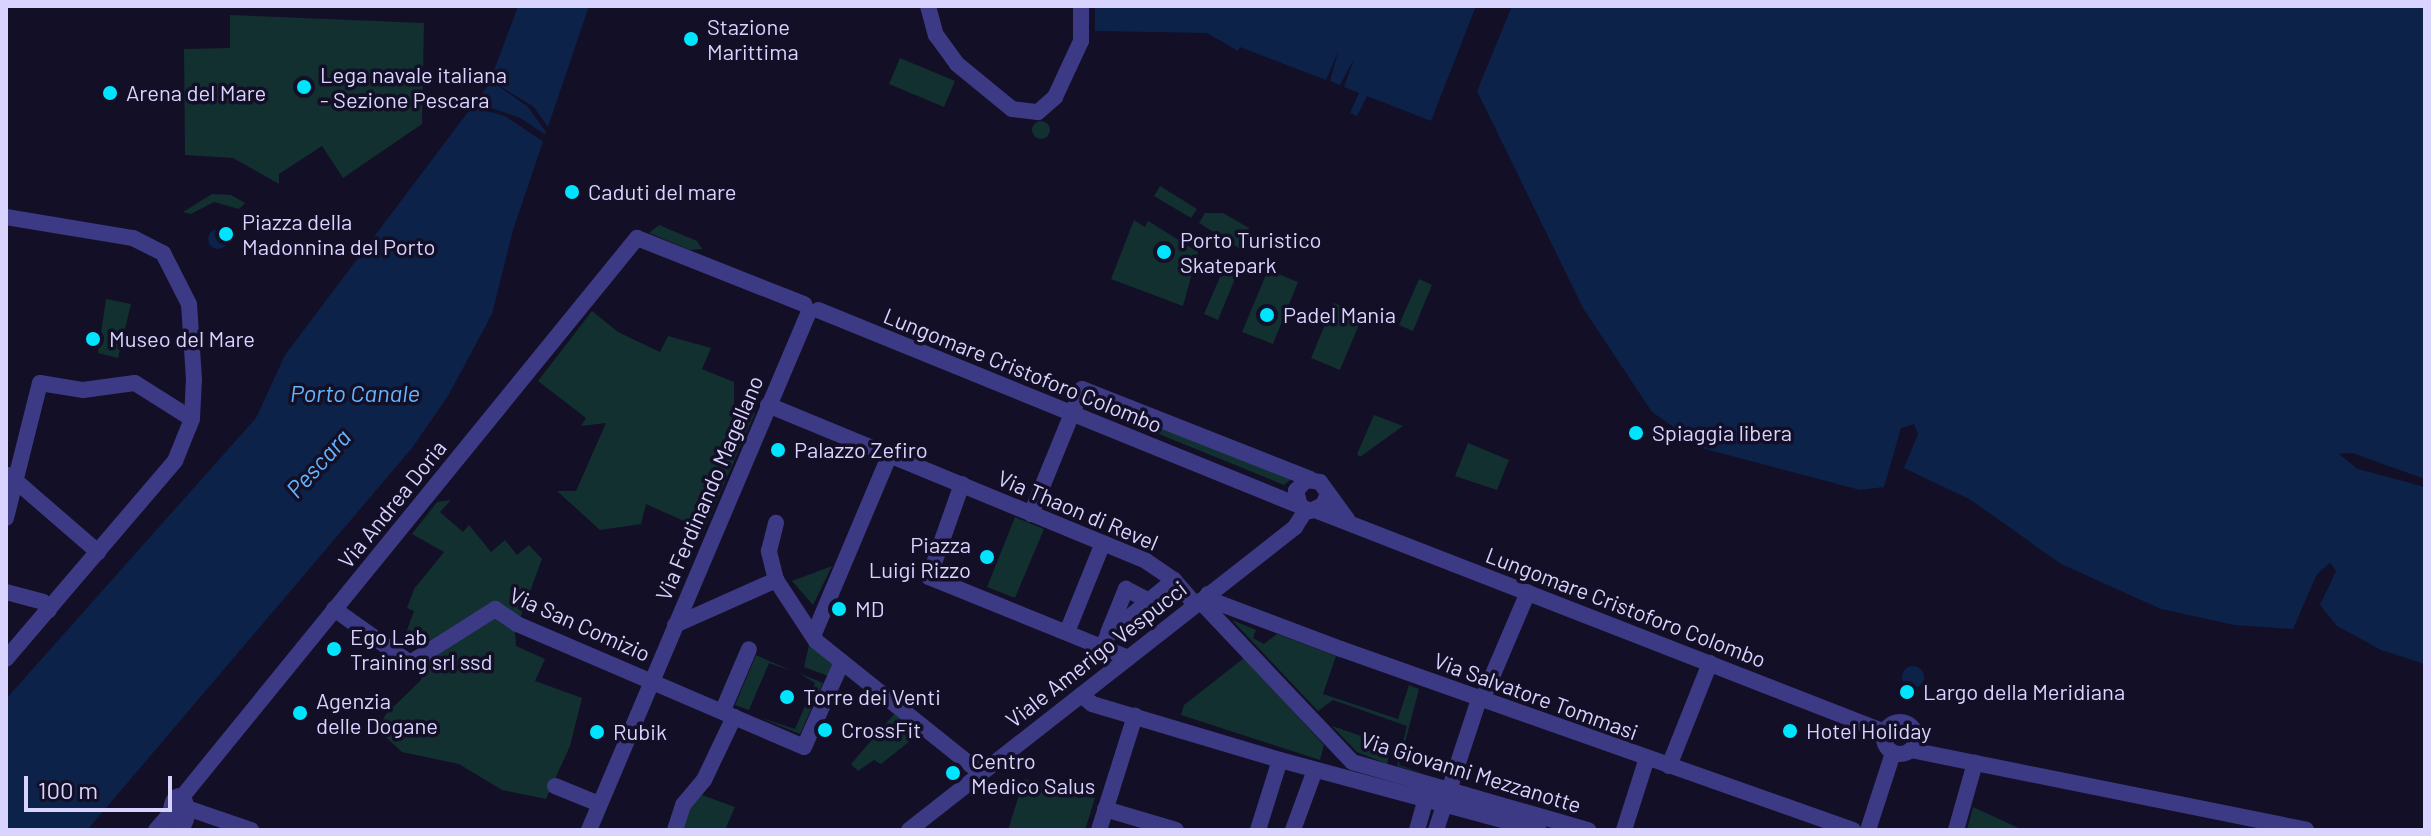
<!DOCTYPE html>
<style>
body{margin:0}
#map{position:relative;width:2431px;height:836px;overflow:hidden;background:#130f26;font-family:Barlow,sans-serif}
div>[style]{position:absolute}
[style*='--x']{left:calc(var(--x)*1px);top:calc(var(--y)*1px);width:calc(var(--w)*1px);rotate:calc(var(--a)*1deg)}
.green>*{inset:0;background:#12302f}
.round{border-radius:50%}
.water>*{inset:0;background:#0c2248}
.pier>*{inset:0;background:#130f26}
.minor>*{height:16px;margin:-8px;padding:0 8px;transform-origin:8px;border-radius:8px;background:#3d3a85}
.minor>.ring{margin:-8px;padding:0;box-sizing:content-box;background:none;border:16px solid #3d3a85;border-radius:50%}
.dots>*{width:22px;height:22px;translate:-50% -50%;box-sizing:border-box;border:4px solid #130f26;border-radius:50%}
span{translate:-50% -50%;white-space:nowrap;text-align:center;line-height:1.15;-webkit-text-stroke:7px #130f26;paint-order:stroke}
.poi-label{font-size:22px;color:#d9d4ff}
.left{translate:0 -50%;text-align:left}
.right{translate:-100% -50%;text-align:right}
.street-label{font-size:22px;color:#d9d4ff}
.water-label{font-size:24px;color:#62b6ff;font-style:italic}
.frame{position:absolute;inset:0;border:8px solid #d9d4ff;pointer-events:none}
.scale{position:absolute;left:24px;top:776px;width:148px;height:36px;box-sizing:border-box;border:4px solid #d9d4ff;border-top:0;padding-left:10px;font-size:24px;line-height:28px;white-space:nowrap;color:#d9d4ff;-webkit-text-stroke:6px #130f26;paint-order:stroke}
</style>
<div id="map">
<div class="green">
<div style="clip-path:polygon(230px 15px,424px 23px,422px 124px,343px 178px,322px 146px,279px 174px,279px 184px,233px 158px,185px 155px,184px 49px,230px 48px)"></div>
<div style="clip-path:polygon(900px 58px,955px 81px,944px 107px,889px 84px)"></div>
<div class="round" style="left:1032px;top:121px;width:18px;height:18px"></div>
<div style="clip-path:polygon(1160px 186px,1197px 209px,1191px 218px,1154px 196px)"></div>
<div style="clip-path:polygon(212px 194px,231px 195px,245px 203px,239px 209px,214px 202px,191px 214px,183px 212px)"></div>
<div style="clip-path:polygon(1205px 213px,1223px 213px,1249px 228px,1245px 252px,1199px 223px)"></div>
<div style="clip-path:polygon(1134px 220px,1145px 227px,1148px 221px,1198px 252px,1183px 306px,1111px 279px)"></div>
<div style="clip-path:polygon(659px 225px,697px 241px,702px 249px,690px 250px,649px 233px)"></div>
<div style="clip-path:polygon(1226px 263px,1239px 269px,1218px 320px,1204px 314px)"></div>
<div style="clip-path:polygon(1268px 270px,1298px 282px,1273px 344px,1242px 332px)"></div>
<div style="clip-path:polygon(1419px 279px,1432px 285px,1413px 331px,1399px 325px)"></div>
<div style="clip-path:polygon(106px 299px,131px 304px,118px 358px,98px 353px)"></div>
<div style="clip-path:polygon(1334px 303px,1363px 315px,1340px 370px,1311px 358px)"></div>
<div style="clip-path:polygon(592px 311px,618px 332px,660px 352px,668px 336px,711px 348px,702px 369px,734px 382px,734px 411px,755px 413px,704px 530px,646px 504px,641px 524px,600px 530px,557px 491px,576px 491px,606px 423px,581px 426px,586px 418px,538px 381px)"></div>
<div style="clip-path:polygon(1092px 400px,1287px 477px,1290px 480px,1284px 485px,1090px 406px)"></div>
<div style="clip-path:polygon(1374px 415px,1403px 426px,1360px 457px,1357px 454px)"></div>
<div style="clip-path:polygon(1468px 443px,1509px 460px,1497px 490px,1455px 476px)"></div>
<div style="clip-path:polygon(451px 500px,440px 512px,463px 532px,469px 525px,491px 552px,505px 540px,517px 555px,529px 545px,542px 559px,519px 621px,492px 603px,423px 647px,406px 633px,414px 611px,407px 608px,414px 589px,444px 552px,412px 534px,437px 502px)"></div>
<div style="clip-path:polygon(1015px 517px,1044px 529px,1015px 598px,987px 587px)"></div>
<div style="clip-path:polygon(832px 566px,813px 605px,792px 581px)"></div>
<div style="clip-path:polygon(497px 615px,515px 630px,516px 646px,545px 659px,535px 681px,582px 698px,570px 746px,546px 799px,502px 790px,459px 764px,402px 752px,378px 730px,386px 714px,421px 680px,426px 656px)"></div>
<div style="clip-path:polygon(1232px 620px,1256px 630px,1253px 638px,1264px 644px,1277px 634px,1336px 656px,1323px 694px,1398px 719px,1409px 685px,1419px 689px,1399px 765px,1425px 774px,1397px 766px,1407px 726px,1333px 700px,1318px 711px)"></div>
<div style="clip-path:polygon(809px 645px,833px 663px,828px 676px,804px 667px)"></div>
<div style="clip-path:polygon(756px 655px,792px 671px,769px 663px,749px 710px,735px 705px)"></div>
<div style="clip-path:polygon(1244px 658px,1324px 745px,1320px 760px,1181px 715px,1184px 705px)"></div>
<div style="clip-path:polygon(799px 673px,823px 683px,800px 734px,761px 718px,795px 729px,815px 683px)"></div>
<div style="clip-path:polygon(895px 713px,920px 733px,881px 764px,874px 760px,858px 771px,851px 764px)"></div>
<div style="clip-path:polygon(1332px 726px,1391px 746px,1387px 764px,1357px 752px)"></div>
<div style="clip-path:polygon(1024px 779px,1095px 798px,1085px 830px,1008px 830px)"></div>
<div style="clip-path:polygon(699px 794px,735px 807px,725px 830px,679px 830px,683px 814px)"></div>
<div style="clip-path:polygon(1973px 807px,2023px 830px,1967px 830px)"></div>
</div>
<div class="water">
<div style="clip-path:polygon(518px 6px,589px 6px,513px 230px,492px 314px,448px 396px,412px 448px,89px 828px,6px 830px,6px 699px,256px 418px,285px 355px,489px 84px)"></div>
<div style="clip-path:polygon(1095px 6px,1476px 6px,1431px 121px,1367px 96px,1357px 116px,1350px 113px,1359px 93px,1344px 87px,1354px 59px,1340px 85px,1330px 81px,1338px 52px,1326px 80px,1240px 47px,1238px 51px,1207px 33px,1095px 31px)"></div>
<div style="clip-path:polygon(1512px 6px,2425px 6px,2425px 664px,2381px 650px,2337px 626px,2320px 605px,2336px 571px,2330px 563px,2317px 574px,2293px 629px,2234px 625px,2161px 609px,2061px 564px,1971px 500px,1904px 468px,1918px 434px,1914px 424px,1901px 428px,1884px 487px,1860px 490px,1705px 449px,1652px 412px,1583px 308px,1477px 91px)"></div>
<div class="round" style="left:208px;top:229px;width:20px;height:20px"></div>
<div class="round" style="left:1902px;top:666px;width:22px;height:22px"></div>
</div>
<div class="pier">
<div style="clip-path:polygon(487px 78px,534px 107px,551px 131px,549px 136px,528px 107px)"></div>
<div style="clip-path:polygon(471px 101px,520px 118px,549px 137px,547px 144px,505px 116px,466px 105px)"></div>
<div style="clip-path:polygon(2352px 453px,2425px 479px,2425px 487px,2358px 469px,2339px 454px)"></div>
</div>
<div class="minor">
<div style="--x:928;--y:6;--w:30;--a:75"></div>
<div style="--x:936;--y:35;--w:36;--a:54"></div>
<div style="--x:957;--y:64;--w:71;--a:39.3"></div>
<div style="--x:1012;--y:109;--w:26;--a:7"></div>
<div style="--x:1038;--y:112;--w:23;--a:-41"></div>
<div style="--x:1055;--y:97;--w:62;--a:-65.1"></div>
<div style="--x:1081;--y:41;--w:35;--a:-90"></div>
<div style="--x:6;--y:217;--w:129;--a:9.4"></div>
<div style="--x:133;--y:238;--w:34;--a:27"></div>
<div style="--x:163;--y:253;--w:57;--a:63"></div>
<div style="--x:189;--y:304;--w:75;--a:86.2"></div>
<div style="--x:194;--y:379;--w:40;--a:92.9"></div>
<div style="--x:192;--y:419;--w:45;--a:112"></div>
<div style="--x:175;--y:461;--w:260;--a:130.5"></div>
<div style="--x:818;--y:310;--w:520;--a:22.13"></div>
<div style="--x:768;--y:405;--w:409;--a:22.4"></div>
<div style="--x:1146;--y:561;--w:34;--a:34"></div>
<div style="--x:1174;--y:580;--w:32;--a:49"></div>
<div style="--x:9;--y:475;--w:118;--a:40.9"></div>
<div style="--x:962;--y:484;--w:99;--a:109.5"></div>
<div style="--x:929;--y:577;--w:215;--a:22.1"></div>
<div style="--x:1327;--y:496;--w:10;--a:114"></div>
<div style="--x:1323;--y:505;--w:14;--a:155"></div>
<div style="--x:1310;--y:511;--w:11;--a:-153"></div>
<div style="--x:1300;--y:506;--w:16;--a:-105"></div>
<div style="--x:1296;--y:491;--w:15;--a:-48"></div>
<div style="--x:1306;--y:480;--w:14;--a:8"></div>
<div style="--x:1320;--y:482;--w:46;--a:53.9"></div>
<div style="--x:1315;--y:510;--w:612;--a:21.28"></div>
<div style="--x:1031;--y:514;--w:135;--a:-67.8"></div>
<div style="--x:1082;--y:389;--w:246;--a:21.5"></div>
<div style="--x:6;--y:518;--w:139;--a:-75.9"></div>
<div style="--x:40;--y:383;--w:44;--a:9.2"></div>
<div style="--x:83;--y:390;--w:52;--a:-7.7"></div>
<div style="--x:135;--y:383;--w:67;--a:32.3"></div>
<div style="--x:776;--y:580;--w:30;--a:-104"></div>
<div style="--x:769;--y:551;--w:29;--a:-76"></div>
<div style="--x:6;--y:592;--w:38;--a:15"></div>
<div style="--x:43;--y:602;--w:10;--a:53"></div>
<div style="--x:1208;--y:594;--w:11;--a:45"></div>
<div style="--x:1216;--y:602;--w:134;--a:20.6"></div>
<div style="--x:1341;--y:649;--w:543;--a:19.47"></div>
<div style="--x:1200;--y:601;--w:221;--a:46.6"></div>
<div style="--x:1352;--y:762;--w:246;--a:16.1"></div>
<div style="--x:334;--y:609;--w:93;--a:35.4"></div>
<div style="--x:410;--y:663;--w:101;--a:-32.4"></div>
<div style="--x:495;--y:609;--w:27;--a:34"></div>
<div style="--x:517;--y:624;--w:312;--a:23.2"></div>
<div style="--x:804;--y:747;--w:93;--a:-65.9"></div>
<div style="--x:675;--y:625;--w:111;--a:-24"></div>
<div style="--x:776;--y:580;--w:73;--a:56.7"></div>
<div style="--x:816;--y:641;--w:211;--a:38.7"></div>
<div style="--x:1067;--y:632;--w:96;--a:-68"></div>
<div style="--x:1108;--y:633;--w:48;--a:-67.8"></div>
<div style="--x:1126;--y:589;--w:27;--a:27"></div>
<div style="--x:814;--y:634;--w:195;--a:-67.1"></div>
<div style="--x:1103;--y:645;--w:11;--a:-63"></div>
<div style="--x:1108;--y:635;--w:86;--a:-39.8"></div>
<div style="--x:1081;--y:695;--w:14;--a:39"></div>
<div style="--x:1092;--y:704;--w:196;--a:16.6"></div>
<div style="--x:1280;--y:760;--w:268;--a:15.1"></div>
<div style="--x:1482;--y:700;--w:117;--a:-66.9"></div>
<div style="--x:723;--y:710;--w:66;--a:-66.9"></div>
<div class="ring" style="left:1884px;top:722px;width:16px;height:16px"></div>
<div style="--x:1911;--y:750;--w:403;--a:11.4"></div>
<div style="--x:1669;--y:766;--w:111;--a:-68.3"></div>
<div style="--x:555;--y:786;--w:48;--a:22.2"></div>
<div class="ring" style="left:171px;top:796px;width:-2px;height:-2px"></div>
<div style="--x:182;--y:797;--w:721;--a:-50.86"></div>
<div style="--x:637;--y:238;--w:180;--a:21.6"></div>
<div style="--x:184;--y:807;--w:71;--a:18.9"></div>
<div style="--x:1105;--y:809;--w:74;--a:16.5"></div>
<div style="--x:156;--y:830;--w:28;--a:-49"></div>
<div style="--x:589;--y:830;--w:561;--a:-67"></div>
<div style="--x:675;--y:830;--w:26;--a:-72"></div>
<div style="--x:683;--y:805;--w:33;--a:-50"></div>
<div style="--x:704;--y:780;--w:70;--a:-64.5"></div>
<div style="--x:909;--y:830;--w:491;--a:-38.1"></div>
<div style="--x:1295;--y:527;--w:20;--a:-57"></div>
<div style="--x:1099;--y:830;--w:120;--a:-72.5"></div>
<div style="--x:1258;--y:830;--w:73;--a:-72.6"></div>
<div style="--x:1293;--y:830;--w:64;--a:-69.9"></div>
<div style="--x:1417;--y:830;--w:41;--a:-74.2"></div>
<div style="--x:1436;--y:830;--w:138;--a:-71.8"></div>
<div style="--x:1624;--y:830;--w:76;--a:-72.3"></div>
<div style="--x:1868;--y:830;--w:81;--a:-72"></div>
<div style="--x:1956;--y:830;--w:70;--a:-74.2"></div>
</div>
<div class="dots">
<div style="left:691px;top:39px;background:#00e5ff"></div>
<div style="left:304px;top:87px;background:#00e5ff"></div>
<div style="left:110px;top:93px;background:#00e5ff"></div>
<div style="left:572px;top:192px;background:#00e5ff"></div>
<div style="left:226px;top:234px;background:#00e5ff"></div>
<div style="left:1164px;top:252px;background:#00e5ff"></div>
<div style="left:1267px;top:315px;background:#00e5ff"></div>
<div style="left:93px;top:339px;background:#00e5ff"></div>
<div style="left:1636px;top:433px;background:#00e5ff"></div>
<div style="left:778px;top:450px;background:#00e5ff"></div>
<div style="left:987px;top:557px;background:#00e5ff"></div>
<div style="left:839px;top:609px;background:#00e5ff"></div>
<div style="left:334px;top:649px;background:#00e5ff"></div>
<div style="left:1907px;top:692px;background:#00e5ff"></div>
<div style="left:787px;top:697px;background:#00e5ff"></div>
<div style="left:300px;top:713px;background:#00e5ff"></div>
<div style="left:825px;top:730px;background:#00e5ff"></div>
<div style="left:1790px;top:731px;background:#00e5ff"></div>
<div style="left:597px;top:732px;background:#00e5ff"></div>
<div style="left:953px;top:773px;background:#00e5ff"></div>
</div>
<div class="poi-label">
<span class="left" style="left:707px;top:39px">Stazione<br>Marittima</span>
<span class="left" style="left:320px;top:87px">Lega navale italiana<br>- Sezione Pescara</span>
<span class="left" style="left:126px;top:93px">Arena del Mare</span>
<span class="left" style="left:588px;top:192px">Caduti del mare</span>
<span class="left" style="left:242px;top:234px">Piazza della<br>Madonnina del Porto</span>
<span class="left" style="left:1180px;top:252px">Porto Turistico<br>Skatepark</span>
<span class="left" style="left:1283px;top:315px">Padel Mania</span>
<span class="left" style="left:109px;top:339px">Museo del Mare</span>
<span class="left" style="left:1652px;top:433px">Spiaggia libera</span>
<span class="left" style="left:794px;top:450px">Palazzo Zefiro</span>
<span class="right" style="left:971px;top:557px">Piazza<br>Luigi Rizzo</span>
<span class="left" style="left:855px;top:609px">MD</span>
<span class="left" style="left:350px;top:649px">Ego Lab<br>Training srl ssd</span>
<span class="left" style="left:1923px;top:692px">Largo della Meridiana</span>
<span class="left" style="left:803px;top:697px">Torre dei Venti</span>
<span class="left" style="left:316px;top:713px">Agenzia<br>delle Dogane</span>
<span class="left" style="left:841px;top:730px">CrossFit</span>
<span class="left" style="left:1806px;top:731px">Hotel Holiday</span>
<span class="left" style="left:613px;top:732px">Rubik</span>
<span class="left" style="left:971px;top:773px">Centro<br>Medico Salus</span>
</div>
<div class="street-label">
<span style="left:1023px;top:370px;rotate:22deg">Lungomare Cristoforo Colombo</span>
<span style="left:709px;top:488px;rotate:-67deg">Via Ferdinando Magellano</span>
<span style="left:392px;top:504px;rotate:-51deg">Via Andrea Doria</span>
<span style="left:1078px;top:510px;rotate:23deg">Via Thaon di Revel</span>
<span style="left:1626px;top:607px;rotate:21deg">Lungomare Cristoforo Colombo</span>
<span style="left:580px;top:624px;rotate:24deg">Via San Comizio</span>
<span style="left:1096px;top:654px;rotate:-38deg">Viale Amerigo Vespucci</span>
<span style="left:1536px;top:696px;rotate:20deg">Via Salvatore Tommasi</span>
<span style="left:1471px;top:772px;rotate:17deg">Via Giovanni Mezzanotte</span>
</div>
<div class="water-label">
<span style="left:355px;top:393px">Porto Canale</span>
<span style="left:318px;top:463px;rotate:-48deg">Pescara</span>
</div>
<div class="frame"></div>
<div class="scale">100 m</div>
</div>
